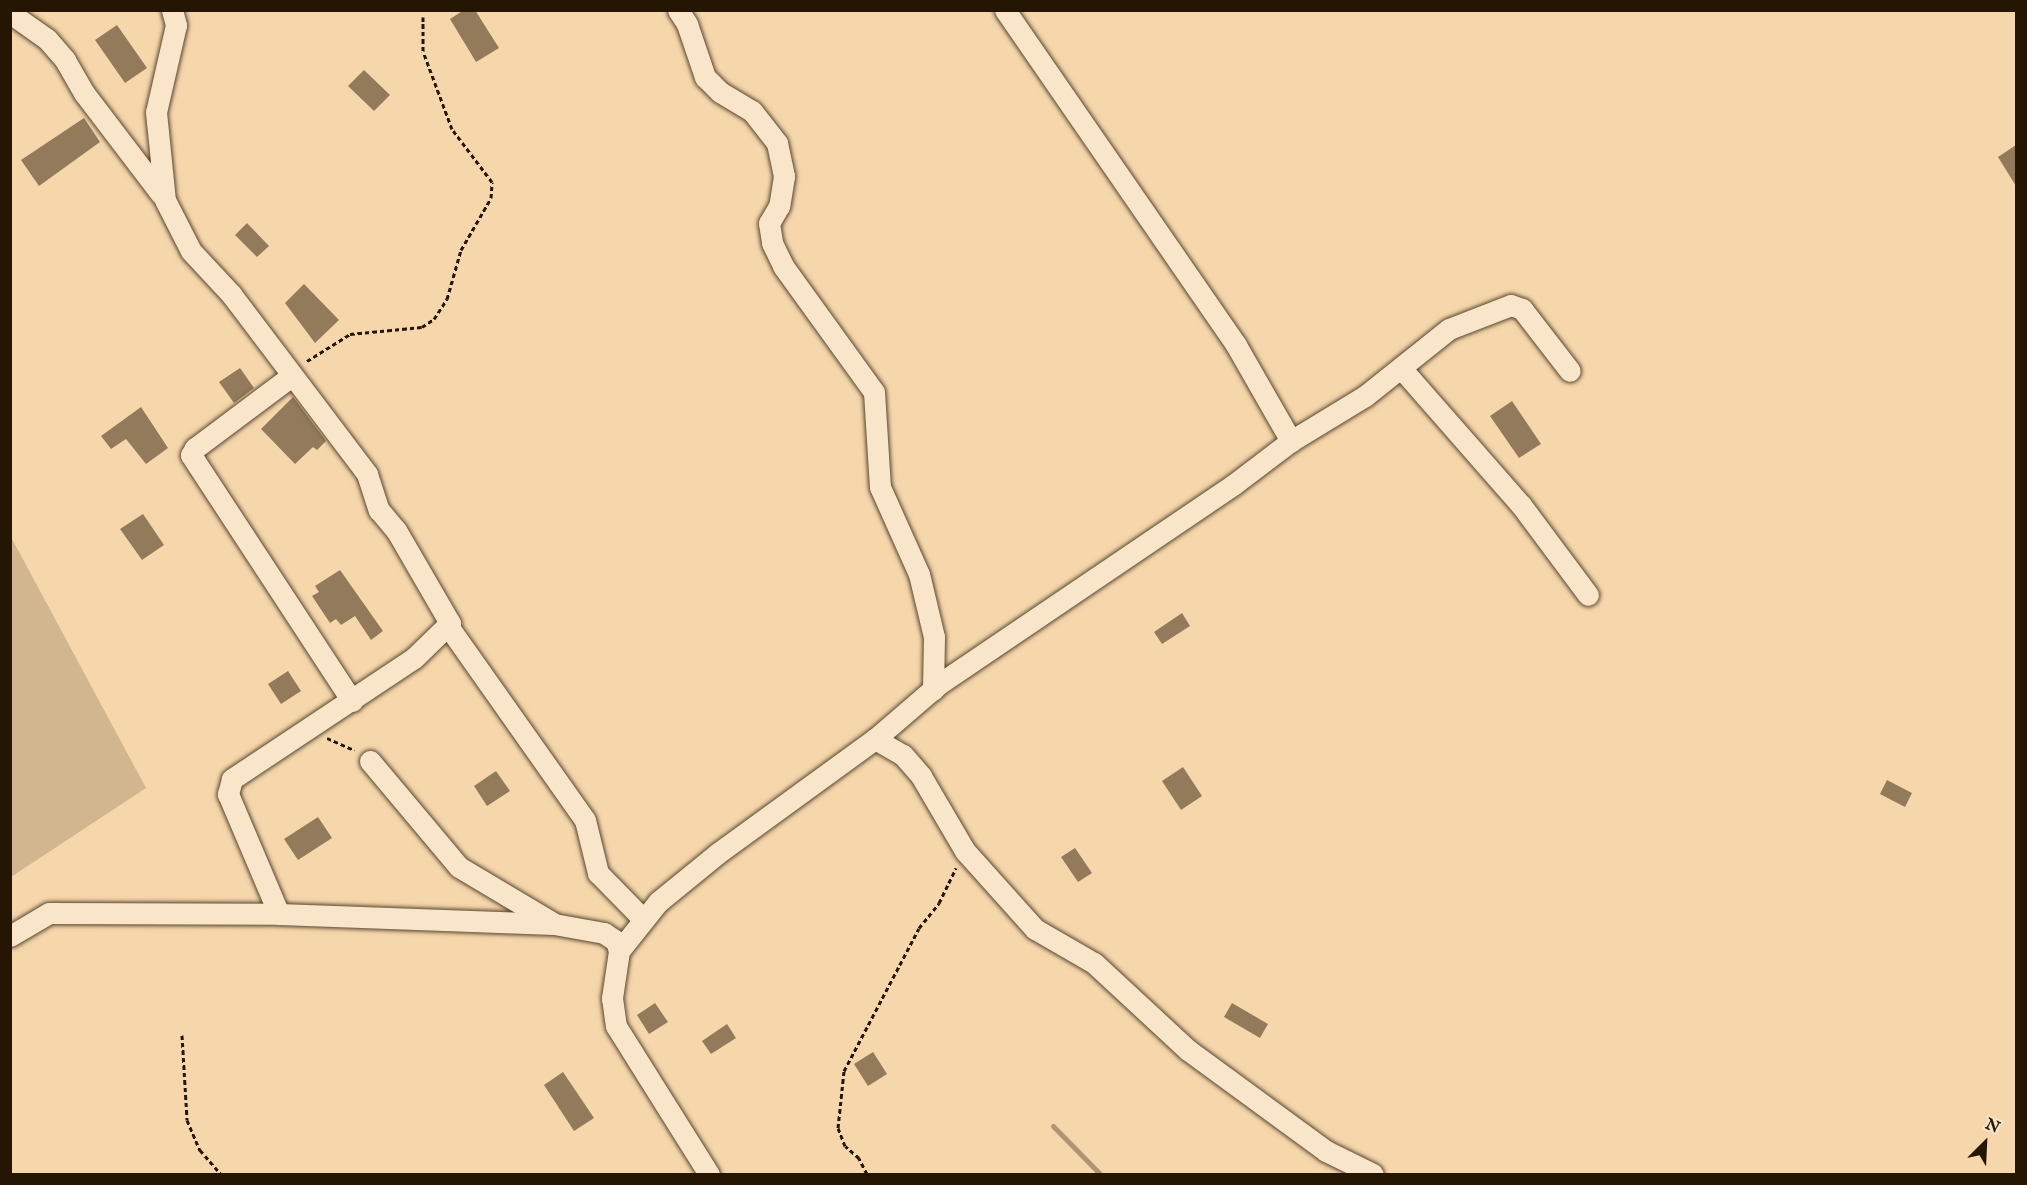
<!DOCTYPE html>
<style>
body{margin:0}
#map{position:relative;width:2027px;height:1185px;overflow:hidden;background:#f6d7ac;font-family:"IM FELL English",serif}
div>[style]{position:absolute}
[style*='--x']{left:calc(var(--x)*1px);top:calc(var(--y)*1px);width:calc(var(--w)*1px);rotate:calc(var(--a)*1deg)}
.green>*{inset:0;background:#d2b68f}
.stream>*{height:5px;margin:-2.5px;padding:0 2.5px;transform-origin:2.5px;border-radius:2.5px;background:#af9573}
.building>*{inset:0;background:#927a5b}
.path>*{height:3px;margin-top:-1.5px;transform-origin:0;background:repeating-linear-gradient(90deg,#251604 0 4.5px,transparent 0 7.5px)}
.roads{filter:drop-shadow(0 0 2px #59462e) drop-shadow(0 0 2px #59462e)}
.street>*{height:21px;margin:-10.5px;padding:0 10.5px;transform-origin:10.5px;border-radius:10.5px;background:#f9e5c9}
span{translate:-50% -50%;white-space:nowrap;text-align:center;line-height:1.15;-webkit-text-stroke:5px #f9e5c9;paint-order:stroke}
.frame{position:absolute;inset:0;border:12px solid #251604;pointer-events:none}
.north{position:absolute;left:1955px;top:1113px;width:60px;height:60px;-webkit-text-stroke:4px #f9e5c9;paint-order:stroke;rotate:24deg;font-size:16px;font-weight:700;line-height:24px;text-align:center;color:#251604}
.north::after{content:'';display:block;margin:auto;width:21px;height:27px;background:#251604;clip-path:polygon(50% 0,100% 100%,50% 72%,0 100%)}
</style>
<div id="map">
<div class="green">
<div style="clip-path:polygon(11px 537px,146px 788px,11px 877px,10px 877px)"></div>
</div>
<div class="stream">
<div style="--x:1053;--y:1126;--w:67;--a:45.6"></div>
</div>
<div class="building">
<div style="clip-path:polygon(464px 10px,475px 10px,499px 48px,476px 62px,450px 19px)"></div>
<div style="clip-path:polygon(117px 25px,147px 68px,125px 83px,95px 40px)"></div>
<div style="clip-path:polygon(364px 70px,390px 95px,374px 111px,348px 86px)"></div>
<div style="clip-path:polygon(84px 118px,100px 142px,39px 186px,21px 160px)"></div>
<div style="clip-path:polygon(2016px 145px,2016px 186px,1998px 157px)"></div>
<div style="clip-path:polygon(247px 223px,269px 246px,257px 257px,235px 235px)"></div>
<div style="clip-path:polygon(304px 284px,339px 320px,315px 343px,285px 303px)"></div>
<div style="clip-path:polygon(240px 368px,254px 388px,234px 403px,219px 382px)"></div>
<div style="clip-path:polygon(293px 397px,326px 441px,317px 450px,313px 447px,295px 464px,261px 429px)"></div>
<div style="clip-path:polygon(1512px 401px,1541px 444px,1519px 458px,1490px 416px)"></div>
<div style="clip-path:polygon(141px 407px,168px 448px,146px 464px,126px 439px,111px 449px,101px 436px)"></div>
<div style="clip-path:polygon(143px 514px,164px 545px,142px 560px,120px 529px)"></div>
<div style="clip-path:polygon(340px 570px,383px 631px,371px 640px,355px 616px,341px 625px,336px 619px,330px 623px,312px 596px,319px 592px,315px 586px)"></div>
<div style="clip-path:polygon(1182px 613px,1190px 626px,1162px 644px,1154px 632px)"></div>
<div style="clip-path:polygon(288px 671px,301px 691px,281px 704px,268px 684px)"></div>
<div style="clip-path:polygon(1183px 767px,1202px 796px,1181px 810px,1162px 781px)"></div>
<div style="clip-path:polygon(496px 771px,510px 791px,487px 806px,474px 786px)"></div>
<div style="clip-path:polygon(1887px 780px,1912px 793px,1905px 807px,1880px 794px)"></div>
<div style="clip-path:polygon(318px 817px,332px 838px,298px 860px,284px 839px)"></div>
<div style="clip-path:polygon(1075px 848px,1092px 873px,1078px 882px,1061px 857px)"></div>
<div style="clip-path:polygon(655px 1003px,668px 1022px,649px 1034px,637px 1015px)"></div>
<div style="clip-path:polygon(1232px 1003px,1268px 1024px,1260px 1038px,1224px 1017px)"></div>
<div style="clip-path:polygon(727px 1024px,736px 1038px,711px 1054px,702px 1041px)"></div>
<div style="clip-path:polygon(873px 1052px,887px 1074px,868px 1086px,854px 1064px)"></div>
<div style="clip-path:polygon(563px 1072px,594px 1118px,574px 1131px,544px 1085px)"></div>
</div>
<div class="path">
<div style="--x:307;--y:361;--w:51;--a:-32.1"></div>
<div style="--x:350;--y:334;--w:72;--a:-5.6"></div>
<div style="--x:422;--y:327;--w:14;--a:-34"></div>
<div style="--x:434;--y:319;--w:24;--a:-57"></div>
<div style="--x:447;--y:299;--w:51;--a:-74.1"></div>
<div style="--x:461;--y:250;--w:60;--a:-60"></div>
<div style="--x:491;--y:198;--w:16;--a:-86"></div>
<div style="--x:492;--y:182;--w:66;--a:-127"></div>
<div style="--x:452;--y:129;--w:83;--a:-110.4"></div>
<div style="--x:423;--y:51;--w:34;--a:-90"></div>
<div style="--x:327;--y:738;--w:30;--a:24"></div>
<div style="--x:182;--y:1035;--w:85;--a:86.6"></div>
<div style="--x:187;--y:1120;--w:33;--a:67"></div>
<div style="--x:200;--y:1150;--w:32;--a:49"></div>
<div style="--x:867;--y:1174;--w:18;--a:-117"></div>
<div style="--x:859;--y:1158;--w:18;--a:-139"></div>
<div style="--x:845;--y:1146;--w:19;--a:-111"></div>
<div style="--x:838;--y:1128;--w:57;--a:-84"></div>
<div style="--x:844;--y:1071;--w:161;--a:-62.3"></div>
<div style="--x:919;--y:928;--w:32;--a:-51"></div>
<div style="--x:939;--y:903;--w:39;--a:-64"></div>
</div>
<div class="roads">
<div class="street">
<div style="--x:172;--y:10;--w:16;--a:75"></div>
<div style="--x:176;--y:25;--w:89;--a:102.9"></div>
<div style="--x:156;--y:112;--w:88;--a:84.2"></div>
<div style="--x:165;--y:200;--w:57;--a:63"></div>
<div style="--x:191;--y:251;--w:59;--a:47.1"></div>
<div style="--x:231;--y:294;--w:226;--a:52.9"></div>
<div style="--x:367;--y:474;--w:38;--a:72"></div>
<div style="--x:379;--y:510;--w:26;--a:50"></div>
<div style="--x:396;--y:530;--w:108;--a:59.9"></div>
<div style="--x:450;--y:623;--w:50;--a:135.8"></div>
<div style="--x:414;--y:658;--w:219;--a:146.4"></div>
<div style="--x:232;--y:779;--w:16;--a:105"></div>
<div style="--x:228;--y:794;--w:130;--a:67"></div>
<div style="--x:279;--y:914;--w:275;--a:2.1"></div>
<div style="--x:554;--y:924;--w:51;--a:10.2"></div>
<div style="--x:604;--y:933;--w:14;--a:34"></div>
<div style="--x:616;--y:941;--w:10;--a:73"></div>
<div style="--x:619;--y:951;--w:48;--a:98.5"></div>
<div style="--x:612;--y:998;--w:28;--a:82"></div>
<div style="--x:616;--y:1026;--w:175;--a:57.9"></div>
<div style="--x:678;--y:10;--w:17;--a:57"></div>
<div style="--x:687;--y:24;--w:56;--a:71.2"></div>
<div style="--x:705;--y:77;--w:21;--a:45"></div>
<div style="--x:720;--y:92;--w:37;--a:31"></div>
<div style="--x:752;--y:111;--w:41;--a:52"></div>
<div style="--x:777;--y:143;--w:34;--a:78"></div>
<div style="--x:784;--y:176;--w:30;--a:99"></div>
<div style="--x:779;--y:206;--w:20;--a:120"></div>
<div style="--x:769;--y:223;--w:20;--a:81"></div>
<div style="--x:772;--y:243;--w:25;--a:64"></div>
<div style="--x:783;--y:266;--w:155;--a:54.2"></div>
<div style="--x:874;--y:392;--w:95;--a:86.4"></div>
<div style="--x:880;--y:487;--w:95;--a:65.9"></div>
<div style="--x:919;--y:574;--w:65;--a:76.6"></div>
<div style="--x:934;--y:637;--w:53;--a:91.1"></div>
<div style="--x:1005;--y:10;--w:407;--a:55.4"></div>
<div style="--x:1236;--y:345;--w:111;--a:60.2"></div>
<div style="--x:10;--y:13;--w:45;--a:35.1"></div>
<div style="--x:47;--y:39;--w:28;--a:49"></div>
<div style="--x:65;--y:60;--w:38;--a:60"></div>
<div style="--x:84;--y:93;--w:127;--a:52.7"></div>
<div style="--x:1401;--y:368;--w:182;--a:48.8"></div>
<div style="--x:1521;--y:505;--w:112;--a:53.3"></div>
<div style="--x:290;--y:377;--w:119;--a:143.2"></div>
<div style="--x:195;--y:448;--w:8;--a:120"></div>
<div style="--x:191;--y:455;--w:294;--a:56.8"></div>
<div style="--x:448;--y:626;--w:237;--a:54.8"></div>
<div style="--x:585;--y:820;--w:55;--a:76.2"></div>
<div style="--x:598;--y:873;--w:64;--a:45.6"></div>
<div style="--x:875;--y:739;--w:32;--a:30"></div>
<div style="--x:903;--y:755;--w:28;--a:49"></div>
<div style="--x:921;--y:776;--w:87;--a:59.6"></div>
<div style="--x:965;--y:851;--w:105;--a:48.1"></div>
<div style="--x:1035;--y:929;--w:68;--a:30"></div>
<div style="--x:1094;--y:963;--w:128;--a:42.8"></div>
<div style="--x:1188;--y:1050;--w:171;--a:36.2"></div>
<div style="--x:1326;--y:1151;--w:52;--a:26.1"></div>
<div style="--x:370;--y:761;--w:138;--a:50"></div>
<div style="--x:459;--y:867;--w:109;--a:30.8"></div>
<div style="--x:10;--y:936;--w:45;--a:-30.5"></div>
<div style="--x:49;--y:913;--w:230;--a:0.2"></div>
<div style="--x:619;--y:951;--w:63;--a:-51.5"></div>
<div style="--x:658;--y:902;--w:77;--a:-39.2"></div>
<div style="--x:718;--y:853;--w:194;--a:-36"></div>
<div style="--x:875;--y:739;--w:84;--a:-40.7"></div>
<div style="--x:939;--y:684;--w:355;--a:-34.1"></div>
<div style="--x:1233;--y:485;--w:73;--a:-37.2"></div>
<div style="--x:1291;--y:441;--w:87;--a:-31.3"></div>
<div style="--x:1365;--y:396;--w:107;--a:-38.6"></div>
<div style="--x:1449;--y:329;--w:66;--a:-21.2"></div>
<div style="--x:1511;--y:305;--w:12;--a:20"></div>
<div style="--x:1522;--y:309;--w:78;--a:52.3"></div>
</div>
</div>
<div class="frame"></div>
<div class="north">N</div>
</div>
